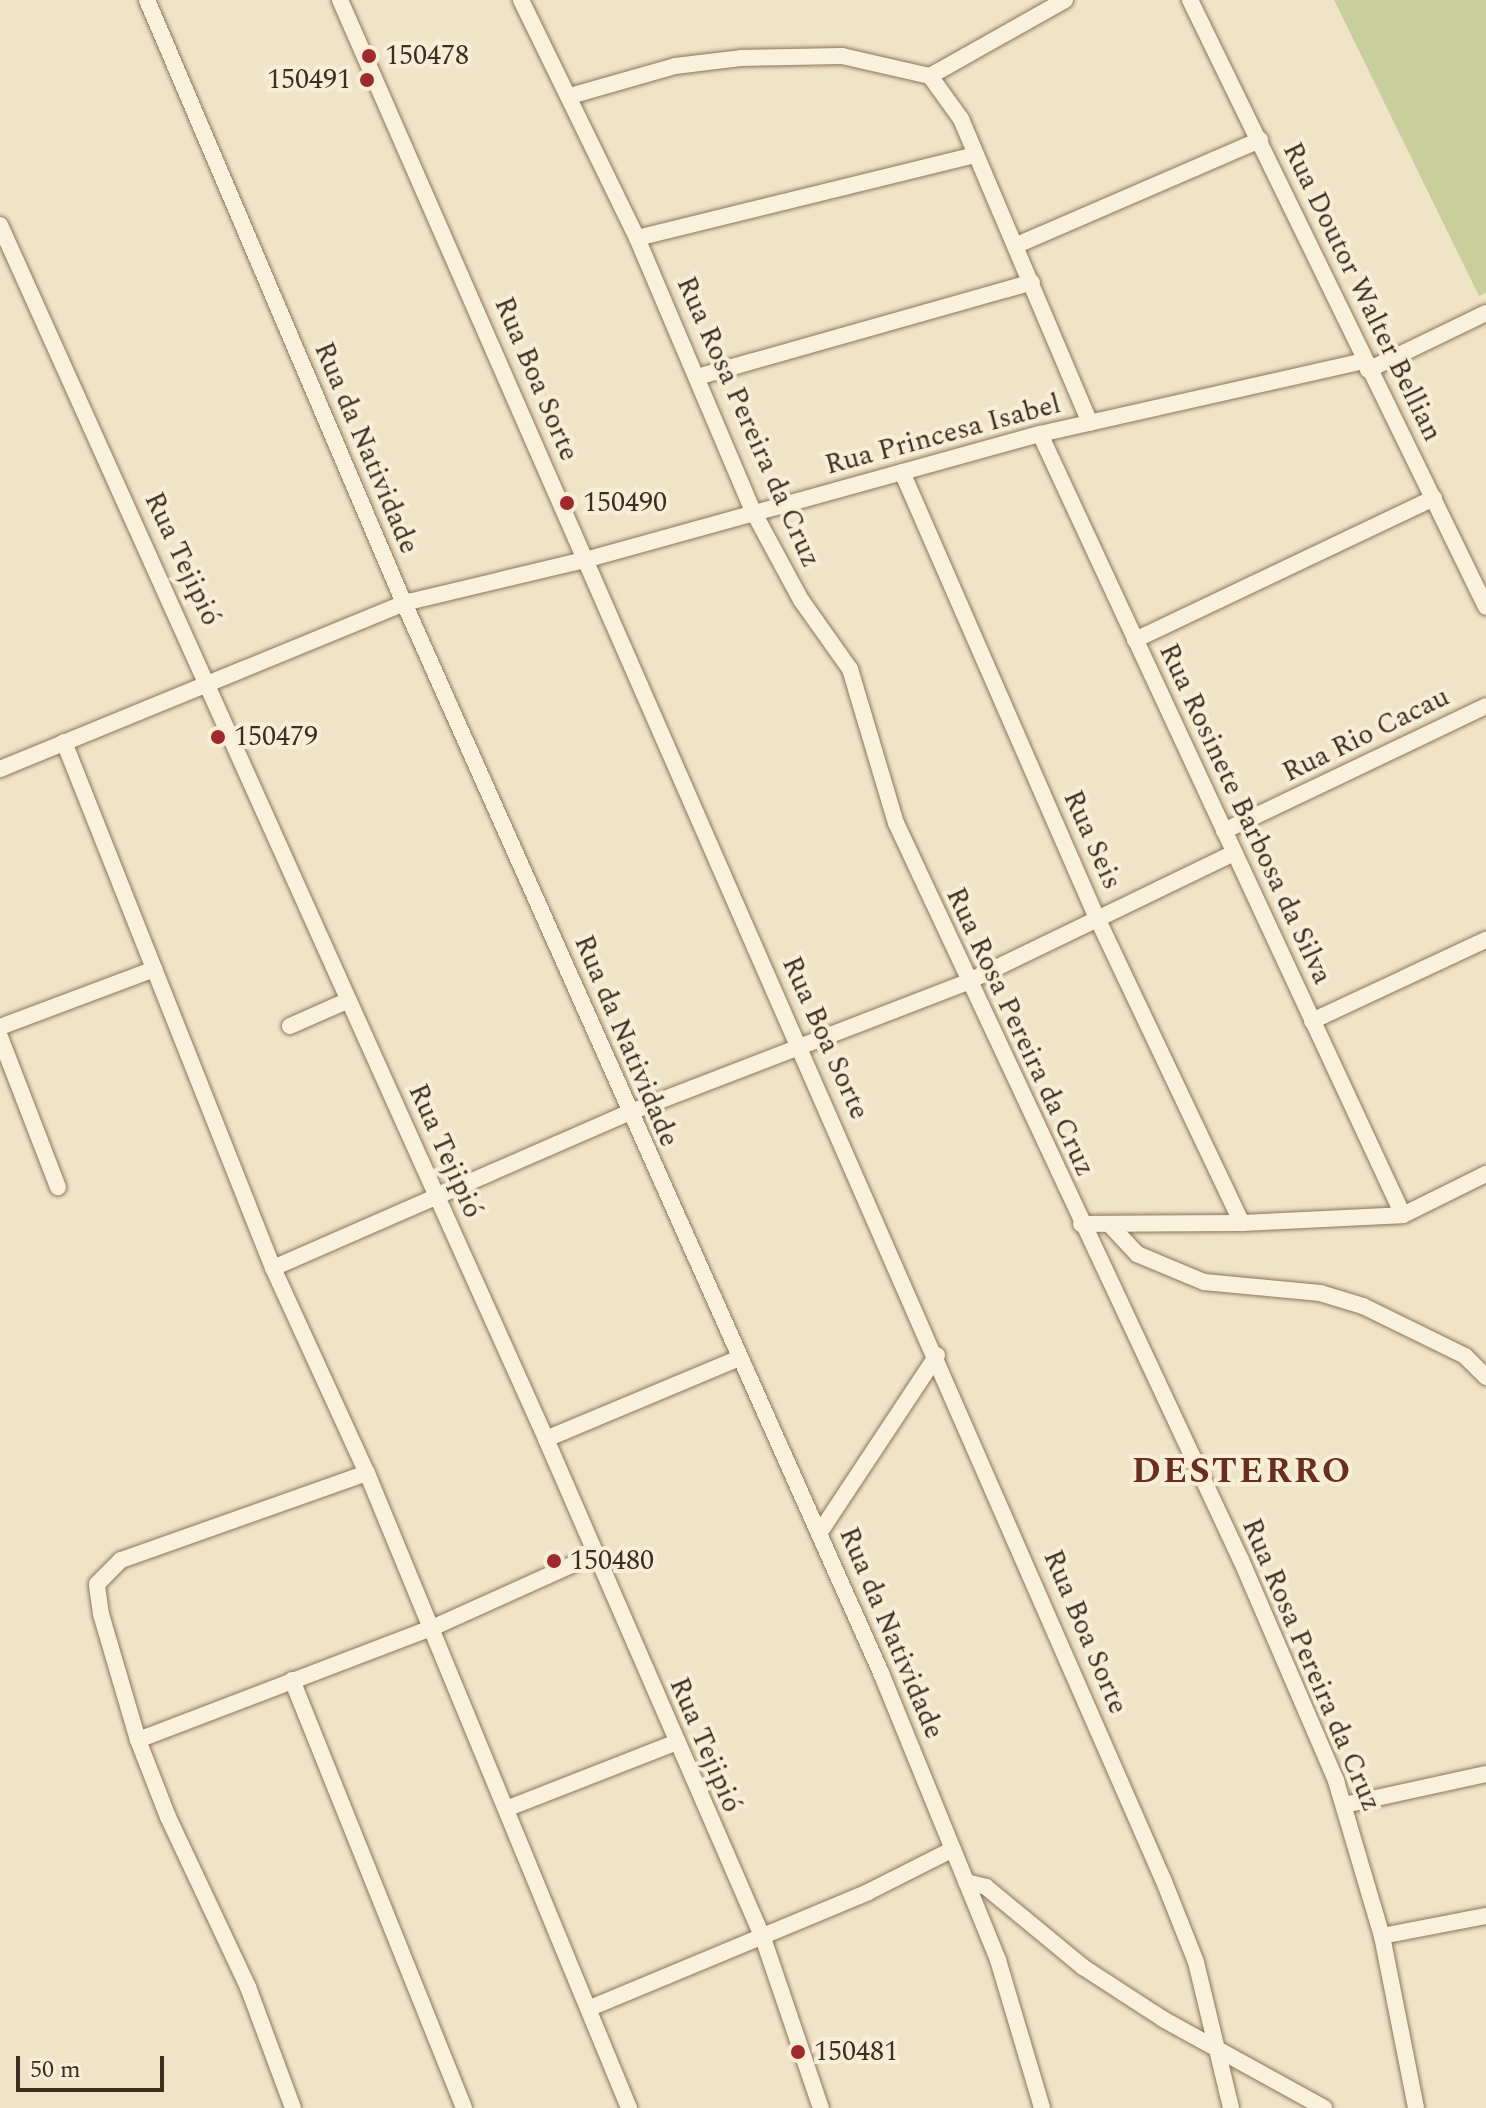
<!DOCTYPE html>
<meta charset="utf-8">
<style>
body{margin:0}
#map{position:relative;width:1486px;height:2108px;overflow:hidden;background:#f0e4c8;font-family:Spectral,serif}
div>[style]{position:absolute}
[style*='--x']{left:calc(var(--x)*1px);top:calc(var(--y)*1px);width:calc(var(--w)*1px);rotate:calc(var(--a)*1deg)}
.green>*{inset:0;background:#c9cf9b}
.roads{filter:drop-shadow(0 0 2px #8d765c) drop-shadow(0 0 2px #8d765c)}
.minor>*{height:16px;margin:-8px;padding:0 8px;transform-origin:8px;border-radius:8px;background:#faf1dc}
.dots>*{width:22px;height:22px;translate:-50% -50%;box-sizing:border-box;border:4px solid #f7eed8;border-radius:50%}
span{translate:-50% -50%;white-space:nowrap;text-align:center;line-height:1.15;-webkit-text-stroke:8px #f7eed8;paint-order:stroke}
.poi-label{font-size:28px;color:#3d2e20}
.left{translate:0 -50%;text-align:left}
.right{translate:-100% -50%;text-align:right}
.street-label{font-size:28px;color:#3d2e20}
.district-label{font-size:36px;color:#6b2e1e;font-weight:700;letter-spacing:2px}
.scale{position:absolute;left:16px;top:2056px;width:148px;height:36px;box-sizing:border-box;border:4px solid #3d2e20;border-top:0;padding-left:10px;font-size:24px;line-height:28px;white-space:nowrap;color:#3d2e20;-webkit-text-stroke:6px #f7eed8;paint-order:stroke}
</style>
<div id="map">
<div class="green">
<div style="clip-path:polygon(1334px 0,1486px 0,1486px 293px,1479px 296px)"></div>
</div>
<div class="roads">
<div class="minor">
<div style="--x:147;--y:0;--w:655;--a:66.92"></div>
<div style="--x:404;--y:603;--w:1172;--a:65.97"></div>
<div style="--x:881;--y:1673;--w:310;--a:67.8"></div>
<div style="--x:998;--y:1960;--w:154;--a:73.4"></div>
<div style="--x:340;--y:0;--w:2051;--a:66.35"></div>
<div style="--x:1163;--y:1879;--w:89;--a:68.3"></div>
<div style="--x:1196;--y:1962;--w:150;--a:76.5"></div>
<div style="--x:521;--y:0;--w:265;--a:64"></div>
<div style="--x:637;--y:238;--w:299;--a:67"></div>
<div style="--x:754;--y:513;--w:99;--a:61.6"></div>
<div style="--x:801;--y:600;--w:85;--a:54.6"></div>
<div style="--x:850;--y:669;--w:161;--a:73.4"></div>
<div style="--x:896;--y:823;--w:814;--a:64.92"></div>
<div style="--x:1241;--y:1560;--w:241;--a:66.7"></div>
<div style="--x:1336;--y:1781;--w:162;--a:73.5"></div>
<div style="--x:1382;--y:1936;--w:175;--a:78.8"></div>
<div style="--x:1190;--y:0;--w:675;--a:64"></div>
<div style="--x:930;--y:76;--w:155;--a:-29.4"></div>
<div style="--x:570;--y:96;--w:109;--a:-15.9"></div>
<div style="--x:675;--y:66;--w:66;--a:-6.9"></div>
<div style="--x:741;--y:58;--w:101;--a:-1.1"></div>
<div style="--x:842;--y:56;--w:90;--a:12.8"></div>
<div style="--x:930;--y:76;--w:53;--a:54.2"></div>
<div style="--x:961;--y:119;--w:330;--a:67"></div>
<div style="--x:0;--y:225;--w:1331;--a:65.78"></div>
<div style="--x:546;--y:1439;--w:544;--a:66.5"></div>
<div style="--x:763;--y:1938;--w:180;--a:71.2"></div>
<div style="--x:637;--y:238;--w:348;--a:-13.8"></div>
<div style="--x:1017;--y:245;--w:265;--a:-23.4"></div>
<div style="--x:1368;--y:370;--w:131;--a:-25.8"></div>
<div style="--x:697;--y:377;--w:348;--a:-15.8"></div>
<div style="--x:1040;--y:434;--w:861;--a:65.07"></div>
<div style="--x:902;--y:472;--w:487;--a:66.4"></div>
<div style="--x:1097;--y:918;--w:338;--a:64.6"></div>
<div style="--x:1135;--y:640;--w:331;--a:-25.4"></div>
<div style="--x:64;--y:742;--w:566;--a:68.33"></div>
<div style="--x:273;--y:1268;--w:226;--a:65.4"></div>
<div style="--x:367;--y:1473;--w:687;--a:67.58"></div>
<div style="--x:0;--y:769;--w:437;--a:-22.3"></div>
<div style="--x:404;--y:603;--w:186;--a:-13.4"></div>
<div style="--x:585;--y:560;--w:472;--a:-15.5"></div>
<div style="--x:1040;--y:434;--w:331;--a:-12.7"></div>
<div style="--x:1224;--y:831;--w:290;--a:-25.5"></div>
<div style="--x:1312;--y:1021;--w:192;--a:-25"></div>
<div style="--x:290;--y:1026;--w:64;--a:-23.8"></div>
<div style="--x:0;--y:1027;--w:165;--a:-20.6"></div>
<div style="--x:0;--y:1037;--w:161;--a:68.9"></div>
<div style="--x:1081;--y:1224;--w:161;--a:-0.4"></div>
<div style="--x:1242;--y:1223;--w:161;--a:-2.8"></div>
<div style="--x:1403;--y:1215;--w:93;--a:-26.3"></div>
<div style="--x:1111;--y:1226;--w:38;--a:47"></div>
<div style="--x:1137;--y:1254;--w:73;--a:22.7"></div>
<div style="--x:1204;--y:1282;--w:117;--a:5.4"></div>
<div style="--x:1320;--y:1293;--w:45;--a:16.8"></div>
<div style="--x:1363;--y:1306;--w:114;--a:26.1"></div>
<div style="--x:1465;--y:1356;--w:30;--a:45"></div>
<div style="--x:273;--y:1268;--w:387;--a:-23.6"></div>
<div style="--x:628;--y:1113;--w:363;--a:-21.1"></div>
<div style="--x:967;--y:982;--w:297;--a:-25.8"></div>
<div style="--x:546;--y:1439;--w:210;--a:-22.7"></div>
<div style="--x:820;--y:1532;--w:212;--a:-56.5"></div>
<div style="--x:292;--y:1680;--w:461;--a:68.1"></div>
<div style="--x:138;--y:1740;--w:315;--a:-20.9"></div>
<div style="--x:432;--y:1628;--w:178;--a:-24.3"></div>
<div style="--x:1344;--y:1805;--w:145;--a:-12.3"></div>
<div style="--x:506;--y:1809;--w:184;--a:-21.4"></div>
<div style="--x:966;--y:1882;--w:21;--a:14"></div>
<div style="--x:986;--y:1887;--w:126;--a:39.5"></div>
<div style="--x:1083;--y:1967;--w:95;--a:33"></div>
<div style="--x:1163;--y:2019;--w:184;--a:28.9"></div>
<div style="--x:1382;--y:1936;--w:106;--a:-10.9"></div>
<div style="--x:590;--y:2008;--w:301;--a:-22.6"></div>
<div style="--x:868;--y:1892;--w:95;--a:-26.8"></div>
<div style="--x:293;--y:2108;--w:129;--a:-110.4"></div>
<div style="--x:248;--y:1987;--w:188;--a:-115.2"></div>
<div style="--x:168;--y:1817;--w:83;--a:-111.3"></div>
<div style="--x:138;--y:1740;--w:131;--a:-106.4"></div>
<div style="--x:101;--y:1614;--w:30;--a:-98"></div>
<div style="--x:97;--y:1584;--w:34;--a:-45"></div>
<div style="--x:121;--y:1560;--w:261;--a:-19.5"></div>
</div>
</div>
<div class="dots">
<div style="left:369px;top:56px;background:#9e2a2b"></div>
<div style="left:367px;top:80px;background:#9e2a2b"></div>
<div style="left:567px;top:503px;background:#9e2a2b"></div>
<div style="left:218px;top:737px;background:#9e2a2b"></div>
<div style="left:554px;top:1561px;background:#9e2a2b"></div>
<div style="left:798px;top:2052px;background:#9e2a2b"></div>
</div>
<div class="poi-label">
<span class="left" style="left:385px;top:56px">150478</span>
<span class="right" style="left:351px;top:80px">150491</span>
<span class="left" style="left:583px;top:503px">150490</span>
<span class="left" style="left:234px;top:737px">150479</span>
<span class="left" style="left:570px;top:1561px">150480</span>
<span class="left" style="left:814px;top:2052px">150481</span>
</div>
<div class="street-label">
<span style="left:1362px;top:292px;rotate:64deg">Rua Doutor Walter Bellian</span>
<span style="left:536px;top:379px;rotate:67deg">Rua Boa Sorte</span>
<span style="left:748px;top:422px;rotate:66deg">Rua Rosa Pereira da Cruz</span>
<span style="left:943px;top:435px;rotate:-15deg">Rua Princesa Isabel</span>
<span style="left:366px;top:448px;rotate:67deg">Rua da Natividade</span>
<span style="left:182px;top:559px;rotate:65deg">Rua Tejipió</span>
<span style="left:1366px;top:735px;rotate:-26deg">Rua Rio Cacau</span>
<span style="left:1245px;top:814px;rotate:65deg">Rua Rosinete Barbosa da Silva</span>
<span style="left:1092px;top:840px;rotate:66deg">Rua Seis</span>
<span style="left:1020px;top:1032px;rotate:65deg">Rua Rosa Pereira da Cruz</span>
<span style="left:825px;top:1038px;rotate:66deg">Rua Boa Sorte</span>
<span style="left:626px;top:1041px;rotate:67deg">Rua da Natividade</span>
<span style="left:445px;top:1151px;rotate:66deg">Rua Tejipió</span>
<span style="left:1085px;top:1632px;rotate:67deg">Rua Boa Sorte</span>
<span style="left:891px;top:1633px;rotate:67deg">Rua da Natividade</span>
<span style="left:1311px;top:1665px;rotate:67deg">Rua Rosa Pereira da Cruz</span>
<span style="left:705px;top:1745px;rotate:67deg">Rua Tejipió</span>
</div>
<div class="district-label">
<span style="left:1242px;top:1472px">DESTERRO</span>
</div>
<div class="scale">50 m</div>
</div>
